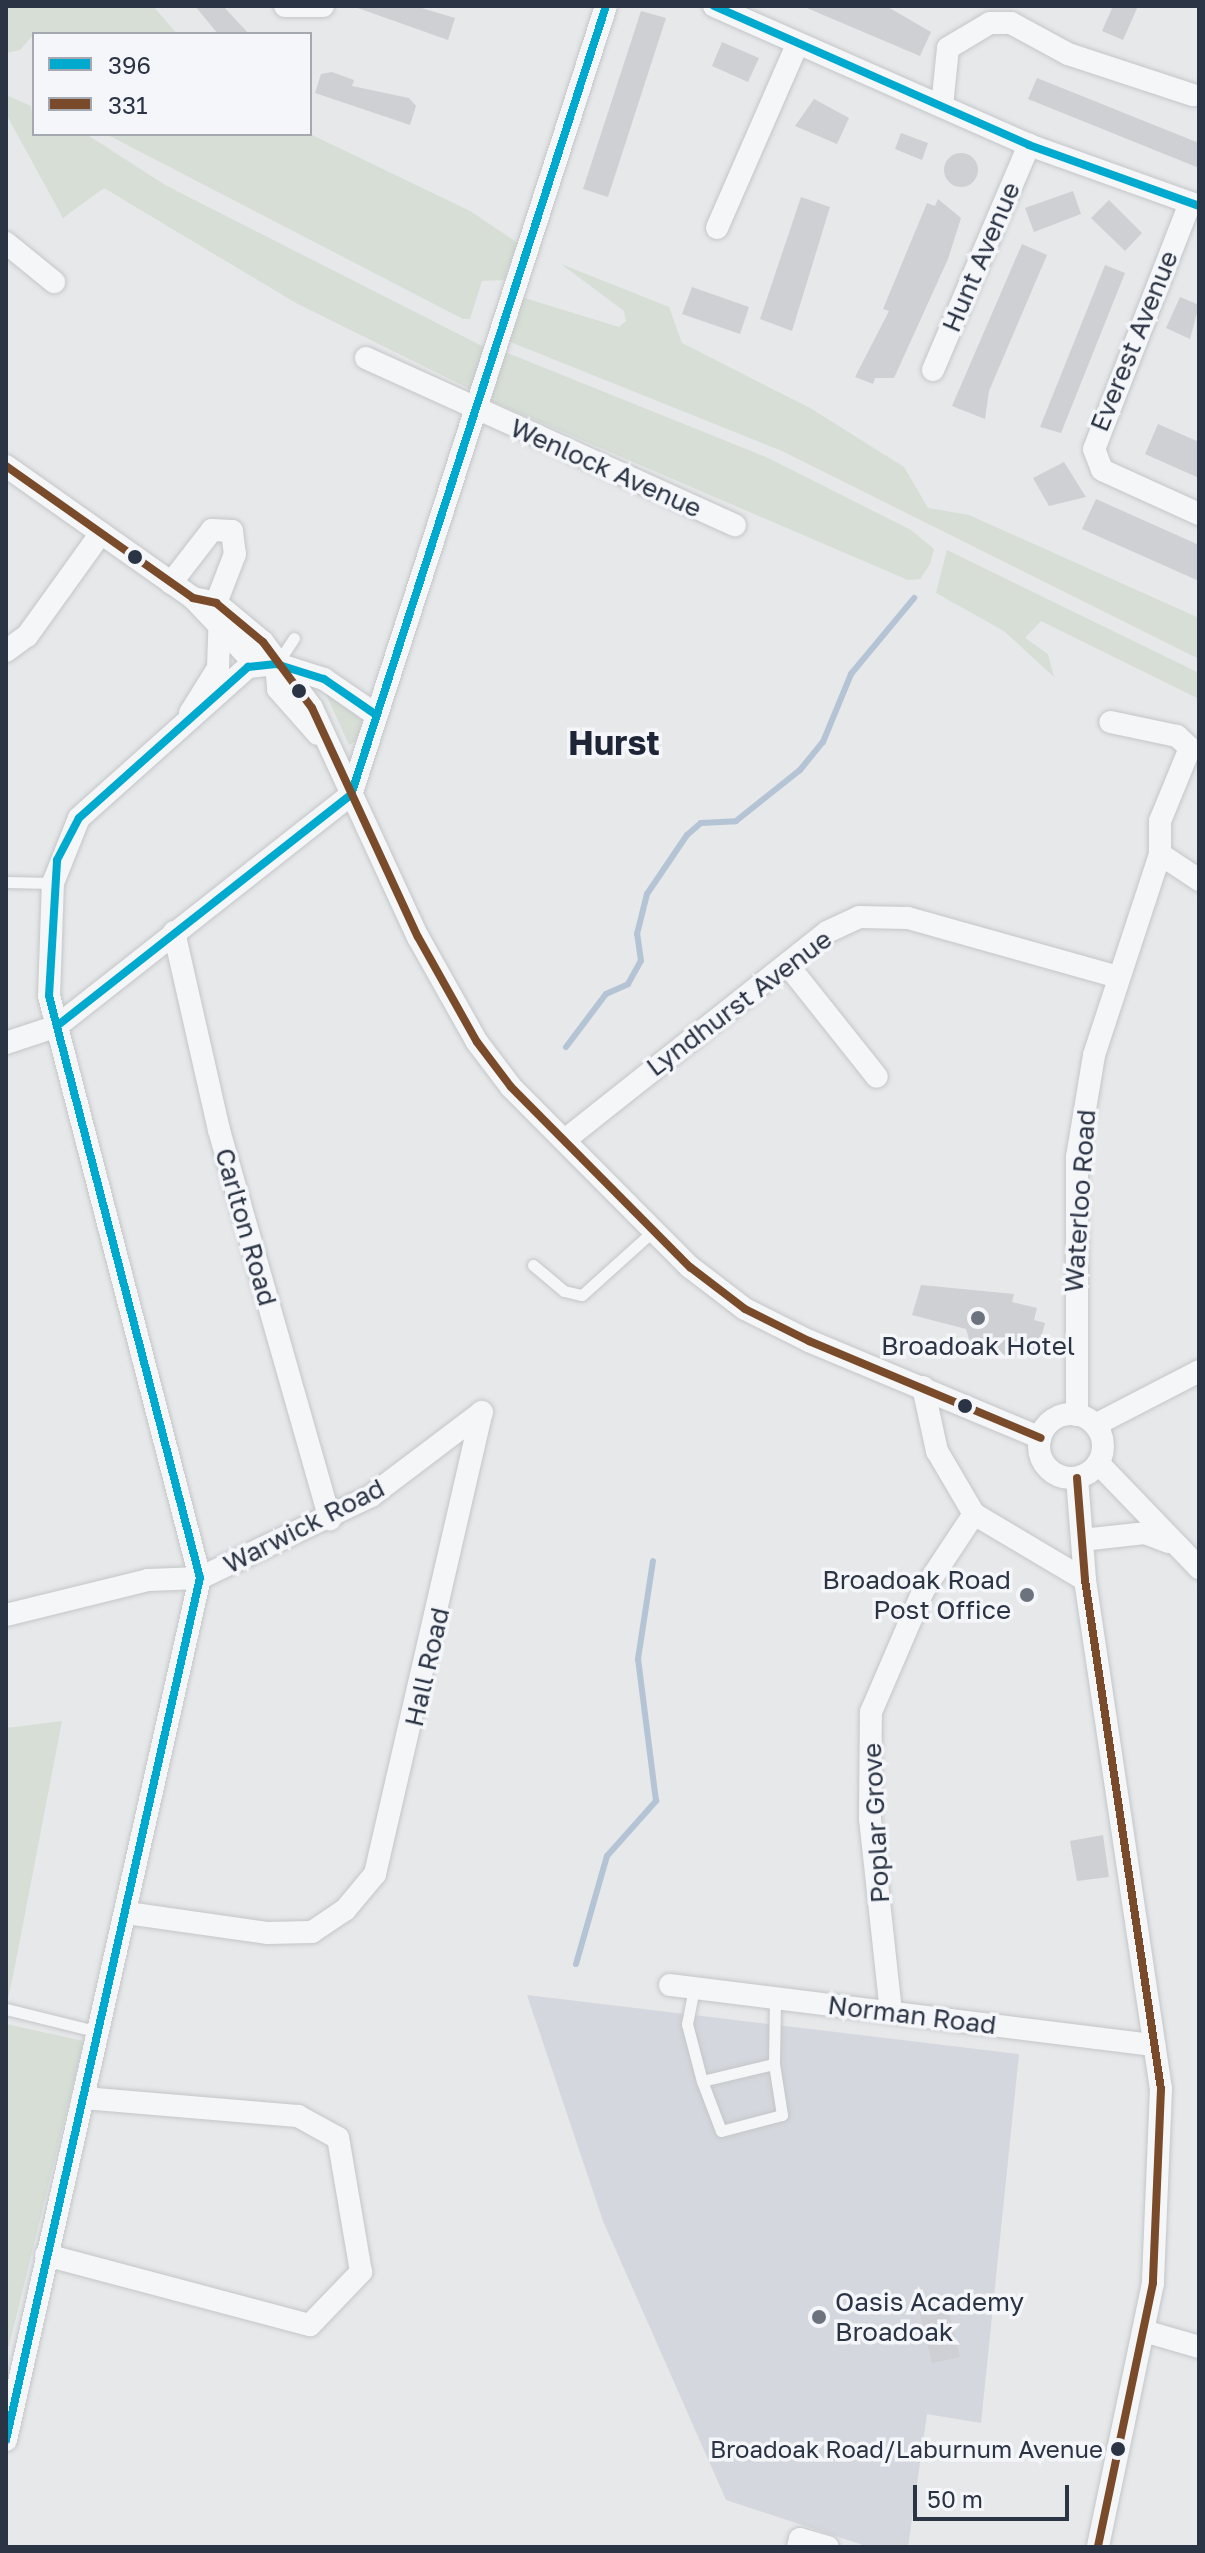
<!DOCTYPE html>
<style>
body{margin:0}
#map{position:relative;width:1205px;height:2553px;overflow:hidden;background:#e6e8ea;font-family:"Golos Text",sans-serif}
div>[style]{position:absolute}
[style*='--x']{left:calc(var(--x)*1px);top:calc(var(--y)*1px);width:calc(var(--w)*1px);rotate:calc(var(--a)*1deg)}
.built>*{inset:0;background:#d4d7dd}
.green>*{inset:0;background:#d6ded6}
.stream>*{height:6px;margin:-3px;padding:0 3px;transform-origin:3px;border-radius:3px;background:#b4c4d5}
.building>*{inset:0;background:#ced0d3}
.round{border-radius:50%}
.roads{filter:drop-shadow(0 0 2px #c4c6c8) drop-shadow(0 0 2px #c4c6c8)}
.lane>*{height:11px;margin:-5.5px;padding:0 5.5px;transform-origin:5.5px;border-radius:5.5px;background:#f5f6f7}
.street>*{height:22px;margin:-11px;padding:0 11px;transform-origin:11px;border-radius:11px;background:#f5f6f7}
.street>.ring{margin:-11px;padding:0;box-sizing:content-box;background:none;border:22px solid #f5f6f7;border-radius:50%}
.bus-1>*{height:8px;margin:-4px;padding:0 4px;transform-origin:4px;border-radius:4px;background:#00a9ce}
.bus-2>*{height:8px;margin:-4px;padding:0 4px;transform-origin:4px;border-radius:4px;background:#7a4b2a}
.dots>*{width:22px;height:22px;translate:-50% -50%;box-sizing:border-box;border:4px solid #f4f6f9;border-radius:50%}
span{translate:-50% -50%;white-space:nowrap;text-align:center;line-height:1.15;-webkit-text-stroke:7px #f4f6f9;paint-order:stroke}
.bus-label{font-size:24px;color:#2b3445}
.right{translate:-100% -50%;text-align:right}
.street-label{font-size:26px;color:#2b3445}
.poi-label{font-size:26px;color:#2b3445}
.left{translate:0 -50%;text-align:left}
.district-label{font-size:34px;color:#1d2536;font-weight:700}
.frame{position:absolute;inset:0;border:8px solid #2b3445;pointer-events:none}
.legend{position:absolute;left:32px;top:32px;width:280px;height:104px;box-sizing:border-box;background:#f4f6f9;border:2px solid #a4a8b1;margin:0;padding:10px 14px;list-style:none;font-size:24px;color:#2b3445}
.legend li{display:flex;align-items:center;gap:16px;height:40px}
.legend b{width:40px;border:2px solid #a4a8b1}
.scale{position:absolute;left:913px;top:2485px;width:156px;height:36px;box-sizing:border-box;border:4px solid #2b3445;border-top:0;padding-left:10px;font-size:24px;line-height:28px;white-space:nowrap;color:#2b3445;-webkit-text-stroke:6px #f4f6f9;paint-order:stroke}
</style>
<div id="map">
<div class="built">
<div style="clip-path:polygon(527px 1995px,1019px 2054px,981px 2423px,927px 2414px,908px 2547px,869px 2547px,726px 2500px,603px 2221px)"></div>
</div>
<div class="green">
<div style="clip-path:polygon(6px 6px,153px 6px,177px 34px,34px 34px,20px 50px,6px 53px)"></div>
<div style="clip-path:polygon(6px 95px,31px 106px,34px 134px,86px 134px,165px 185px,484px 347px,472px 390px,296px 303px,104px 188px,63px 218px,6px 114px)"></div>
<div style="clip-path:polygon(106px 134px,310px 134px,470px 211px,518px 243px,504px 280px,482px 281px,470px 319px,463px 319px)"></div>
<div style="clip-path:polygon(561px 264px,669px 307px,682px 343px,810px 408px,904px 467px,928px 508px,969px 515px,1199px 618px,1199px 659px,782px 451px,508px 341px,521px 297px,619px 327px,626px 321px,624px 311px)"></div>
<div style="clip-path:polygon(505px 352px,766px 457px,911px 530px,934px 549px,930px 564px,920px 579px,908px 580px,491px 401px)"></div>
<div style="clip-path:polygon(947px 550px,1199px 673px,1199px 699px,1041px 621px,1025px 638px,1048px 654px,1054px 677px,1004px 631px,936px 593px)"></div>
<div style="clip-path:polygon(324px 690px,363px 721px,355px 742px,349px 745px)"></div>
<div style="clip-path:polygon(62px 1721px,13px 1976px,6px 2007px,6px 1728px)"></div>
<div style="clip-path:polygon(6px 2024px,84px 2041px,6px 2358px)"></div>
</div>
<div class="stream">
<div style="--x:566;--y:1047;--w:66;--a:-53"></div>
<div style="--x:606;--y:994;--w:24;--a:-24"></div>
<div style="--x:628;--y:984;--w:26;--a:-61"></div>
<div style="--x:641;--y:961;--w:27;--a:-98"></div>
<div style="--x:637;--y:934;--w:41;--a:-76"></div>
<div style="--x:647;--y:894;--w:71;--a:-55.9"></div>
<div style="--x:687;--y:835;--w:18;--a:-41"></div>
<div style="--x:701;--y:823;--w:35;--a:-3"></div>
<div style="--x:736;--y:821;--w:82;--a:-38.6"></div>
<div style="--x:800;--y:770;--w:36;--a:-51"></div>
<div style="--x:823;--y:742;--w:74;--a:-67.6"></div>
<div style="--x:851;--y:674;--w:99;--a:-50.3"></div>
<div style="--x:576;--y:1964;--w:112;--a:-74"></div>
<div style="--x:607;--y:1856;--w:74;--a:-48.3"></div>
<div style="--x:656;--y:1801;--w:143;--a:-97.2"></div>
<div style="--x:638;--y:1659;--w:99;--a:-81.3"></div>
</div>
<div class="building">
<div style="clip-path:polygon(195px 6px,223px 6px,249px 34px,218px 34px)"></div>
<div style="clip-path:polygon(352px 6px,415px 6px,455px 18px,448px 40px)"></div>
<div style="clip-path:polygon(802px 6px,886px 6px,931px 32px,920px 56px)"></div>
<div style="clip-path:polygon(1113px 6px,1138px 6px,1123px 40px,1102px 31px)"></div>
<div style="clip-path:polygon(641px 11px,666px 18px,608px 197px,583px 189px)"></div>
<div style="clip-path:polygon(722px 42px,759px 58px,748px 82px,712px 66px)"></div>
<div style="clip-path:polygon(332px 72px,354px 80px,352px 86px,409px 98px,416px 106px,410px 125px,315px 93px,321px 74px)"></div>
<div style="clip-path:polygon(1037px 78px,1199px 143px,1199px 168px,1028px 99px)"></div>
<div style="clip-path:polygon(814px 99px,849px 118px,837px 144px,795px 126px)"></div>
<div style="clip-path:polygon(901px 133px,928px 143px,922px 160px,895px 149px)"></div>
<div class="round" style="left:944px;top:153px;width:34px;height:34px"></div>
<div style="clip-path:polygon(1073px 191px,1081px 214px,1034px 232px,1025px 208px)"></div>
<div style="clip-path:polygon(801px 197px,830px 207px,792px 331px,760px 319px)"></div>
<div style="clip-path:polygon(938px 199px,961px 218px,948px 259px,894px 378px,875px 378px,873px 384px,855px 377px,889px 311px,883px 309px,927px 203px,935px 206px)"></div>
<div style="clip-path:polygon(1109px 200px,1142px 233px,1125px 251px,1091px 218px)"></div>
<div style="clip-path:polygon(1022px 244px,1047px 255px,989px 391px,985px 419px,952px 406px)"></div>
<div style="clip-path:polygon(1105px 265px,1125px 273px,1061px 433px,1040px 427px)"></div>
<div style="clip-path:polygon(692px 287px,749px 307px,740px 334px,682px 314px)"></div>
<div style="clip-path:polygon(1180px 297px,1199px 305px,1190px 339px,1166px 328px)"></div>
<div style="clip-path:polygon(1158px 424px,1199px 442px,1199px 478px,1145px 454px)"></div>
<div style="clip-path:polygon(1064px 462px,1086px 497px,1049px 506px,1033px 478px)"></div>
<div style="clip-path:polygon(1096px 499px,1199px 545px,1199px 581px,1082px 529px)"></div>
<div style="clip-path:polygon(921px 1285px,1014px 1294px,1012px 1302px,1037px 1308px,1034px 1320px,1045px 1323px,1037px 1352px,1009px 1344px,1006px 1355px,971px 1346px,966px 1329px,912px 1315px)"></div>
<div style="clip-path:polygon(1103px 1835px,1109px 1877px,1077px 1881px,1070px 1841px)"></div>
<div style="clip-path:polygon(946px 2300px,960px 2357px,932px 2363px,918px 2306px)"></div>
</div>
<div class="roads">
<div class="lane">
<div style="--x:277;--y:664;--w:31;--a:-57"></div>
<div style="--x:6;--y:882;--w:47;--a:1.2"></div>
<div style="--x:533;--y:1265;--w:40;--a:40"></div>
<div style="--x:564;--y:1291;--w:18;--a:13"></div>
<div style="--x:582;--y:1295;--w:96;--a:-42"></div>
<div style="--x:694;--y:1988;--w:37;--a:101"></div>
<div style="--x:687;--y:2024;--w:59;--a:75.3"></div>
<div style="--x:702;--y:2081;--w:74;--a:-13.3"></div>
<div style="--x:774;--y:2064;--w:66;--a:-89.1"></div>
<div style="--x:6;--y:2009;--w:96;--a:13.9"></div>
<div style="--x:702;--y:2081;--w:53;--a:69.2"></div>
<div style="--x:721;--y:2131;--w:63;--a:-14.7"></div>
<div style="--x:782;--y:2115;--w:52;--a:-98.9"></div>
</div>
<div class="street">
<div style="--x:285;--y:6;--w:38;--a:0"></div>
<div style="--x:714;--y:6;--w:344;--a:23.8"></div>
<div style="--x:1029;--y:145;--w:181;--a:19.7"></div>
<div style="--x:942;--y:106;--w:58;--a:-84.1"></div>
<div style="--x:948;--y:48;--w:49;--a:-30.8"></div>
<div style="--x:990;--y:23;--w:21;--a:0"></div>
<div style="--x:1011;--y:23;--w:65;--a:28.5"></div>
<div style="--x:1068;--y:54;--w:132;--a:18.2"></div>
<div style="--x:1190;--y:203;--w:264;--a:111.3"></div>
<div style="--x:1094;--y:449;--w:22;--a:69"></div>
<div style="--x:1102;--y:470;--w:107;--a:24.4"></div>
<div style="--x:717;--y:228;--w:200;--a:-66.4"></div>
<div style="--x:6;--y:243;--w:62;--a:39.1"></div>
<div style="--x:366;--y:358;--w:405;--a:24.4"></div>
<div style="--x:933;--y:370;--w:245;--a:-66.9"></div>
<div style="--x:6;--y:466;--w:229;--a:35.2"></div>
<div style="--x:193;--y:598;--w:24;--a:12"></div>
<div style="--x:216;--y:603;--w:61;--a:39.7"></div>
<div style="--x:263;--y:642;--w:82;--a:53.4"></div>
<div style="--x:312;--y:708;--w:252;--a:65.2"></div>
<div style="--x:418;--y:937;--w:120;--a:60.7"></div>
<div style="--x:477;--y:1042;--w:56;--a:52.9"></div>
<div style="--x:511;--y:1087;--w:254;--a:45.2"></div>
<div style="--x:690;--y:1267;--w:69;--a:37.4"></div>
<div style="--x:745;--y:1309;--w:72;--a:26.6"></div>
<div style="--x:809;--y:1341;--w:251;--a:22.7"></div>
<div style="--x:171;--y:583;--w:67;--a:-52.3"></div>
<div style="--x:212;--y:530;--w:20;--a:3"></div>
<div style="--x:232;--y:531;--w:23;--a:83"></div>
<div style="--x:235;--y:554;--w:53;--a:111.2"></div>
<div style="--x:193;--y:598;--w:77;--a:46.6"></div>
<div style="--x:246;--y:654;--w:82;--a:17.8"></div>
<div style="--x:324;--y:679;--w:62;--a:34.5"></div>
<div style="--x:6;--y:651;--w:26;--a:-36"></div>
<div style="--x:27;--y:636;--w:127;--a:-54.3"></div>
<div style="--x:276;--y:664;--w:25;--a:85"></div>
<div style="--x:278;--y:689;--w:60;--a:48.4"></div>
<div style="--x:190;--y:713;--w:53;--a:-58.1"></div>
<div style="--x:218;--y:668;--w:38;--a:-88"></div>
<div style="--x:351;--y:795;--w:829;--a:-72.09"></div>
<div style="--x:1160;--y:854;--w:47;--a:33.7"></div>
<div style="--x:174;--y:932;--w:203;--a:77.2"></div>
<div style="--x:219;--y:1130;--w:405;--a:74.1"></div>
<div style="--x:787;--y:964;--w:144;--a:51.5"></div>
<div style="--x:6;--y:1043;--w:54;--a:-18.4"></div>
<div style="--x:57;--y:1026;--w:374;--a:-38.2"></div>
<div style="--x:566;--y:1139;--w:333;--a:-38.4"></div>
<div style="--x:827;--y:932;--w:35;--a:-25"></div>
<div style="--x:859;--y:917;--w:49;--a:1.2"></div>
<div style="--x:908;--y:918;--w:215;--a:15.7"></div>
<div style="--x:923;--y:1387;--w:66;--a:77.7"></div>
<div style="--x:937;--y:1451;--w:73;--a:59.6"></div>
<div style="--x:974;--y:1514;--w:129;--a:30.7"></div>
<div class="ring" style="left:1039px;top:1414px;width:42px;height:42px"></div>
<div style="--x:1077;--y:1415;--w:258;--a:-90"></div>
<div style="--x:1077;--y:1157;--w:103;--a:-80.5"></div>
<div style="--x:1094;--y:1055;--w:212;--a:-71.8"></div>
<div style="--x:1160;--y:854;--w:33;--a:-90"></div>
<div style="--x:1160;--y:821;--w:79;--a:-67.7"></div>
<div style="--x:1190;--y:748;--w:18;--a:-137"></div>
<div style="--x:1177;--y:736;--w:68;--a:-168.2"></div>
<div style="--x:1095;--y:1425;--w:117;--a:-27.4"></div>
<div style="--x:1098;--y:1463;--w:146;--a:46.1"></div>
<div style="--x:1077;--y:1478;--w:102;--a:85.5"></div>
<div style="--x:1085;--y:1580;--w:515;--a:81.51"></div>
<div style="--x:1161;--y:2089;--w:194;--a:92.4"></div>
<div style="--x:1153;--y:2283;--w:270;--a:101.8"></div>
<div style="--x:1082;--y:1540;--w:63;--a:-6.3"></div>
<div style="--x:1145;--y:1533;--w:25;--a:21"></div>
<div style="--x:6;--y:1615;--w:146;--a:-13.8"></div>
<div style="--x:148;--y:1580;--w:52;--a:-2.2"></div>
<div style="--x:200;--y:1578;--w:190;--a:-25.6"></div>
<div style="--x:371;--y:1496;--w:139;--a:-37.1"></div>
<div style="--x:127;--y:1913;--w:141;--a:8.1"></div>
<div style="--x:267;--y:1933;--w:45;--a:-1.3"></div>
<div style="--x:312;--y:1932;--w:40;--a:-34"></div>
<div style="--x:345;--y:1910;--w:47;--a:-50.2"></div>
<div style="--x:375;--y:1874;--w:474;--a:-77"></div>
<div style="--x:670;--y:1985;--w:488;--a:7.1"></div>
<div style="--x:891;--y:2012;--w:194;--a:-96.2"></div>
<div style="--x:870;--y:1819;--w:107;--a:-89.5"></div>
<div style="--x:871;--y:1712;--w:132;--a:-66.7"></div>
<div style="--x:923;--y:1591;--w:92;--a:-56.5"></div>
<div style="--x:46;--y:2255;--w:273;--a:14.9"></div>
<div style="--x:310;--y:2325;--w:74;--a:-46.1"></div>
<div style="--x:361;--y:2272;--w:136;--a:-99.7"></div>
<div style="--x:338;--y:2138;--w:46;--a:-151.2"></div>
<div style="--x:298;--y:2116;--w:216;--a:-175.2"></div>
<div style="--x:1144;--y:2331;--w:57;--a:16.2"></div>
<div style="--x:6;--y:2440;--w:884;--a:-77.32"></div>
<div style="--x:200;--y:1578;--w:601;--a:-104.54"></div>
<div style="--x:49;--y:996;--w:113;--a:-88"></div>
<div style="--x:53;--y:883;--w:70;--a:-68.2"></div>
<div style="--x:79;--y:818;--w:227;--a:-41.8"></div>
<div style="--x:248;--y:667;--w:28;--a:-6"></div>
<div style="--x:798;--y:2547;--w:8;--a:-76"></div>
<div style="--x:800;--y:2539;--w:29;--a:16"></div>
</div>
</div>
<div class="bus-1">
<div style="--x:714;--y:6;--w:344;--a:23.8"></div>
<div style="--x:1029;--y:145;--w:181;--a:19.7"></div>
<div style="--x:57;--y:1026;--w:374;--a:-38.2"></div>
<div style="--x:351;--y:795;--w:829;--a:-72.09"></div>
<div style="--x:6;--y:2440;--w:884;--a:-77.32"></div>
<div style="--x:200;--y:1578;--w:601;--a:-104.54"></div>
<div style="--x:49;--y:996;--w:136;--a:-86.6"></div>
<div style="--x:57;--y:860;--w:47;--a:-62.4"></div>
<div style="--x:79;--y:818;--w:227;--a:-41.8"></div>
<div style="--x:248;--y:667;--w:28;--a:-6"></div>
<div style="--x:276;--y:664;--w:50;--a:17.4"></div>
<div style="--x:324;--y:679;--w:62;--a:34.5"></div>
</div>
<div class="bus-2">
<div style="--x:6;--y:466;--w:229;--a:35.2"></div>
<div style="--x:193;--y:598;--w:24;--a:12"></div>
<div style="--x:216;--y:603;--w:61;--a:39.7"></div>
<div style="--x:263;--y:642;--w:82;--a:53.4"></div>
<div style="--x:312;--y:708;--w:252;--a:65.2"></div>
<div style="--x:418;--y:937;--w:120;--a:60.7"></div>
<div style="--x:477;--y:1042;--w:56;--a:52.9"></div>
<div style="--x:511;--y:1087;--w:254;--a:45.2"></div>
<div style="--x:690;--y:1267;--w:69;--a:37.4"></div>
<div style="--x:745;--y:1309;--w:72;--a:26.6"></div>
<div style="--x:809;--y:1341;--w:251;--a:22.7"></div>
<div style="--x:1077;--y:1478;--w:102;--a:85.5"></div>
<div style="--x:1085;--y:1580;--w:515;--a:81.51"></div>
<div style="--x:1161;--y:2089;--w:194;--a:92.4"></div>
<div style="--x:1153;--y:2283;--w:270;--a:101.8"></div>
</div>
<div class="dots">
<div style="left:135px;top:557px;background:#2b3445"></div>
<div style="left:299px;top:691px;background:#2b3445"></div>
<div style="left:978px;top:1318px;background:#6c737f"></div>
<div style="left:965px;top:1406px;background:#2b3445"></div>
<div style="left:1027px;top:1595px;background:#6c737f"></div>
<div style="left:819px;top:2317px;background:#6c737f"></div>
<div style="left:1118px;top:2449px;background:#2b3445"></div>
</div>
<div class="bus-label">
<span class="right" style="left:1103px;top:2449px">Broadoak Road/Laburnum Avenue</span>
</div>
<div class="street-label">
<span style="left:981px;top:257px;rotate:-67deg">Hunt Avenue</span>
<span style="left:1134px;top:341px;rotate:-68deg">Everest Avenue</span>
<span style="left:606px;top:468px;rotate:24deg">Wenlock Avenue</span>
<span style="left:739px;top:1003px;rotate:-37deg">Lyndhurst Avenue</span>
<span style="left:1080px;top:1201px;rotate:-86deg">Waterloo Road</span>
<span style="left:246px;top:1227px;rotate:74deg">Carlton Road</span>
<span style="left:304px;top:1526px;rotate:-27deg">Warwick Road</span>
<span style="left:427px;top:1667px;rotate:-77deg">Hall Road</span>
<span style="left:876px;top:1823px;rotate:-93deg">Poplar Grove</span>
<span style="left:912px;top:2015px;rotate:7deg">Norman Road</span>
</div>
<div class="poi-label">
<span style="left:978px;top:1346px">Broadoak Hotel</span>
<span class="right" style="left:1011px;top:1595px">Broadoak Road<br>Post Office</span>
<span class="left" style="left:835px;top:2317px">Oasis Academy<br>Broadoak</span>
</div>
<div class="district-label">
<span style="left:614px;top:743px">Hurst</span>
</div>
<div class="frame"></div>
<ul class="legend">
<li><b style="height:10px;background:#00a9ce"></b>396</li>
<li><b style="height:10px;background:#7a4b2a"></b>331</li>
</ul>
<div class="scale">50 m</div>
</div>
